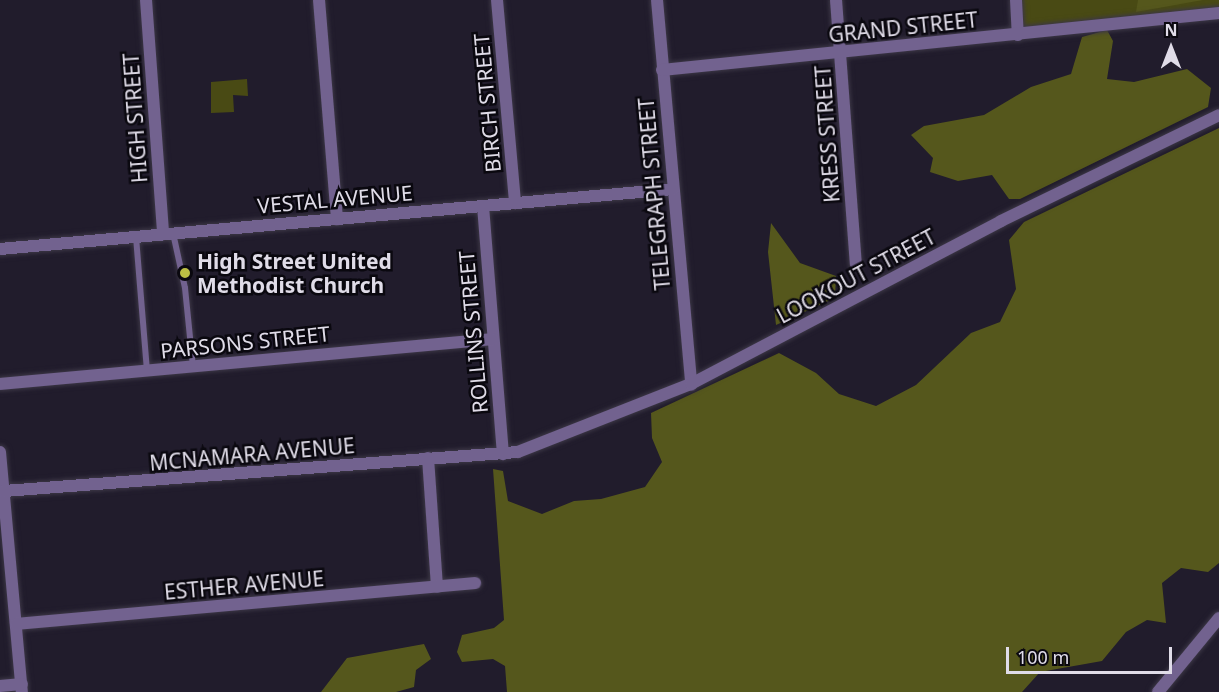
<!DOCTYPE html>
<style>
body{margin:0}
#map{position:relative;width:1219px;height:692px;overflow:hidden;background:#211c2c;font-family:"Noto Sans",sans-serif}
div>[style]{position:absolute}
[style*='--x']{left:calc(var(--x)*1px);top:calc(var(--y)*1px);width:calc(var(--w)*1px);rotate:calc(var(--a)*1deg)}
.green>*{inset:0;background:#494a14}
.forest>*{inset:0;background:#55571c}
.roads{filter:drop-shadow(0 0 2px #3c3746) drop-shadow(0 0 2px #3c3746)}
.lane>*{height:6px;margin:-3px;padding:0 3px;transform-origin:3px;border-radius:3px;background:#72628f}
.street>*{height:12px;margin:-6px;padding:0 6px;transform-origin:6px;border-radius:6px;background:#72628f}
.dots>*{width:16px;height:16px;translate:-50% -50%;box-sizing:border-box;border:3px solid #0a080f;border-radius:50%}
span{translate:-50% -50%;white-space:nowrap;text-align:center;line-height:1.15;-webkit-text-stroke:5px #0a080f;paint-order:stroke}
.street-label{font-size:21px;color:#e0dce8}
.poi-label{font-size:21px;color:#e0dce8;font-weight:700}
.left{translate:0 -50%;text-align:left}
.north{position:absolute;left:1141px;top:18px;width:60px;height:60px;-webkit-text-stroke:4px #0a080f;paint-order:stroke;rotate:0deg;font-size:16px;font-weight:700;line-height:24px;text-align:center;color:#e0dce8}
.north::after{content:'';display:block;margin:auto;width:21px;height:27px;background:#e0dce8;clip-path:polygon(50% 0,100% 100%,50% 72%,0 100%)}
.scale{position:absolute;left:1006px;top:647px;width:166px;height:27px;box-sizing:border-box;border:3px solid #e0dce8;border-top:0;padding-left:8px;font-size:18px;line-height:21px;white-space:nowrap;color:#e0dce8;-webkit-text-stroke:4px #0a080f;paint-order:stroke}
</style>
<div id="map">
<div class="green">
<div style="clip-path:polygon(1020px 0,1219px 0,1219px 9px,1022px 31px)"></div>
<div style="clip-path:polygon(247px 79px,248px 96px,233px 95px,234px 112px,211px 113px,211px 82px)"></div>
</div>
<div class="forest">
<div style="clip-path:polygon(1138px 0,1203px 0,1136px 12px)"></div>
<div style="clip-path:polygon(1107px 30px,1113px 41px,1107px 79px,1134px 82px,1187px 69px,1211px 88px,1208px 107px,1020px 199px,1009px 199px,992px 175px,958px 181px,930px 172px,933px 158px,911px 135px,924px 126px,984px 115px,1031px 87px,1071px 74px,1082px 37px)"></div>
<div style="clip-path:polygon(1219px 128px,1219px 563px,1208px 572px,1181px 568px,1162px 583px,1166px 623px,1147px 620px,1126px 632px,1102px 661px,1040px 672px,1022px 692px,507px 692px,505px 666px,493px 659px,462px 662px,457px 652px,462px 635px,494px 628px,504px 620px,493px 469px,503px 471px,508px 501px,542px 514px,574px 501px,601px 499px,645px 487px,662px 462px,652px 438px,651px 413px,779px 353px,816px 373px,839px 394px,876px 406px,916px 385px,971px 333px,1000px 322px,1016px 289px,1009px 240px,1024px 222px)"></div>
<div style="clip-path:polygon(771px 223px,800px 263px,836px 276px,835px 298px,776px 325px,768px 252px)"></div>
<div style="clip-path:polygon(424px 644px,431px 659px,416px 670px,414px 687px,396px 692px,321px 692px,347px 658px)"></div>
</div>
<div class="roads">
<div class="lane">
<div style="--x:173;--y:233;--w:56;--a:77.7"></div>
<div style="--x:185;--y:288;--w:79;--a:84.2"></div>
<div style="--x:136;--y:237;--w:134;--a:85.3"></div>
</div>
<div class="street">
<div style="--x:146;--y:0;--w:235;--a:85.8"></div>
<div style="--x:319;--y:0;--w:220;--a:85.3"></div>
<div style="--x:497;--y:0;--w:204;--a:84.9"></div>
<div style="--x:657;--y:0;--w:386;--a:84.9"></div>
<div style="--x:836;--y:0;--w:265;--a:85.7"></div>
<div style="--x:1016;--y:0;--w:35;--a:87"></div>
<div style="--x:662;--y:70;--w:560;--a:-5.84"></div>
<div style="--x:483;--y:206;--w:249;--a:85.4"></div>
<div style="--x:0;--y:249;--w:676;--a:-5.09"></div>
<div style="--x:0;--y:384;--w:495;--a:-5.2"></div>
<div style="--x:0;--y:452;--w:241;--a:84.8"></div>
<div style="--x:428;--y:458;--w:129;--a:86"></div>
<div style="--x:4;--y:491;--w:515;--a:-4.34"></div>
<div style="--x:518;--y:452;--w:186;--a:-21.5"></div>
<div style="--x:691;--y:384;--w:350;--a:-27.7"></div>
<div style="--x:1001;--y:221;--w:242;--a:-25.9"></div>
<div style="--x:16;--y:624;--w:461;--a:-5.1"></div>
<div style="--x:0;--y:686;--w:22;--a:-5"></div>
<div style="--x:1158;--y:692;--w:96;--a:-50.5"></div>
</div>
</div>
<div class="dots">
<div style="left:185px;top:273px;background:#bcbf44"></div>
</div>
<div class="street-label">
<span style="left:903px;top:27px;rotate:-6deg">GRAND STREET</span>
<span style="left:487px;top:103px;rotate:-95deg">BIRCH STREET</span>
<span style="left:135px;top:118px;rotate:-94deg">HIGH STREET</span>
<span style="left:827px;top:134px;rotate:-94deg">KRESS STREET</span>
<span style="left:654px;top:194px;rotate:-95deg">TELEGRAPH STREET</span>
<span style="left:335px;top:199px;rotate:-5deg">VESTAL AVENUE</span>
<span style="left:856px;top:276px;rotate:-28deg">LOOKOUT STREET</span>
<span style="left:473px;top:332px;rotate:-95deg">ROLLINS STREET</span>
<span style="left:245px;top:342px;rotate:-6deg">PARSONS STREET</span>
<span style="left:252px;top:454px;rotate:-5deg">MCNAMARA AVENUE</span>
<span style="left:244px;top:585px;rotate:-5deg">ESTHER AVENUE</span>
</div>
<div class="poi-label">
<span class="left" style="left:197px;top:273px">High Street United<br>Methodist Church</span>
</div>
<div class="north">N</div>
<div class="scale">100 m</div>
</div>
